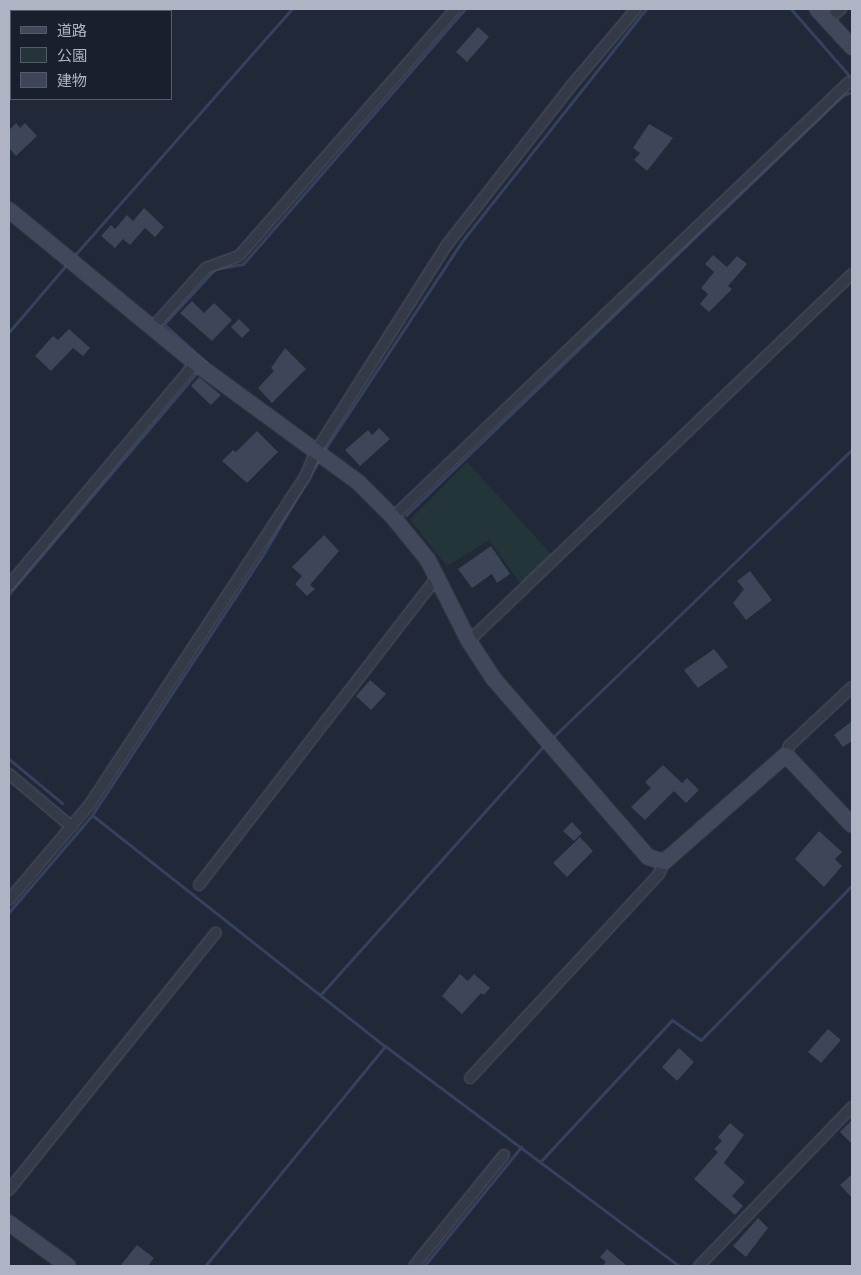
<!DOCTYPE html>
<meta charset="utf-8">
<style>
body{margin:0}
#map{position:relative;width:861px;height:1275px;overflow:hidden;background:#212838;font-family:Signika,"Noto Sans JP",sans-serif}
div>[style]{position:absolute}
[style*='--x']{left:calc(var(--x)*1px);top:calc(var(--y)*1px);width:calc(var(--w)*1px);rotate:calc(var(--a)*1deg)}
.green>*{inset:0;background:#24353a}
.stream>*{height:3px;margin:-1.5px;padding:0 1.5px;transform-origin:1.5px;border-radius:1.5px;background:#34415f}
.building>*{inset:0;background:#3d4558}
.roads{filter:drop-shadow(0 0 1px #525766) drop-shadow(0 0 1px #525766)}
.street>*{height:10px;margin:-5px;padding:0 5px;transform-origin:5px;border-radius:5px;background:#343a48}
.secondary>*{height:14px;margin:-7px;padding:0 7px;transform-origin:7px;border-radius:7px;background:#42485b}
span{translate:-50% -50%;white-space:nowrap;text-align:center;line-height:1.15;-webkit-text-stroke:4px #1a1f2d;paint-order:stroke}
.frame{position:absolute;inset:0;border:10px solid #afb4c5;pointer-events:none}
.legend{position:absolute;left:10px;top:10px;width:162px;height:90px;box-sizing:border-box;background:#1a1f2d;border:1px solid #565b6a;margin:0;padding:6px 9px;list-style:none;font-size:15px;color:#afb4c5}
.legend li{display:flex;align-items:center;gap:10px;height:25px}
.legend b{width:25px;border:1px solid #565b6a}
</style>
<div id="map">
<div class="green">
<div style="clip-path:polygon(467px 462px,552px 555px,521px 584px,489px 540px,447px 566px,410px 520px)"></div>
</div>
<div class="stream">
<div style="--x:791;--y:9;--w:93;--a:48.9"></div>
<div style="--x:73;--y:257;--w:331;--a:-48.6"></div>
<div style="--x:9;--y:332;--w:89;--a:-49.5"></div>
<div style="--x:203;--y:365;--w:4;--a:-45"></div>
<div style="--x:206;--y:362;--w:57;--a:-137.9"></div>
<div style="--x:164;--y:324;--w:75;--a:-47.2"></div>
<div style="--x:215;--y:269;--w:28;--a:-10"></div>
<div style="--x:243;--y:264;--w:338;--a:-49"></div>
<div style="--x:323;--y:452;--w:253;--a:-56.6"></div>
<div style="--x:462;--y:241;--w:296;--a:-51.6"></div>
<div style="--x:406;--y:515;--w:606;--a:-43.86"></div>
<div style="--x:843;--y:95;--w:9;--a:-18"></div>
<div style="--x:9;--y:594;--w:294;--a:-49.7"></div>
<div style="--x:551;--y:739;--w:418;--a:-43.9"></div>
<div style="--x:9;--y:759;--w:69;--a:39.7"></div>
<div style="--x:92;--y:815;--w:373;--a:38.3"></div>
<div style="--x:9;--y:912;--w:128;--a:-49.4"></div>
<div style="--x:92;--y:815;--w:313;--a:-56.7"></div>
<div style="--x:264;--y:553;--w:108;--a:-59.4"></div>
<div style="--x:321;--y:994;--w:337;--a:-48.1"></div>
<div style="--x:540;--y:1162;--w:194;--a:-47.1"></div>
<div style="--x:672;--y:1020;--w:35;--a:35"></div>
<div style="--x:701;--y:1040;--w:216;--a:-45.7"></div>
<div style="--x:205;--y:1266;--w:284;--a:-50.7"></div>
<div style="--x:385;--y:1046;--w:367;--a:36.8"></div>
<div style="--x:424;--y:1266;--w:154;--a:-50.8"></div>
</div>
<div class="building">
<div style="clip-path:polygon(478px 27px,489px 37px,467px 62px,456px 52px)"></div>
<div style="clip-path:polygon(16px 123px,20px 128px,25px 123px,37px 136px,16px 156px,9px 148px,9px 130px)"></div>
<div style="clip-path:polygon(649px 124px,673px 138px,647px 171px,634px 160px,640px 153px,633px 148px)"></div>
<div style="clip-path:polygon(144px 208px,164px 227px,155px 237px,145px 228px,130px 245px,123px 239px,115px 248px,101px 236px,111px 225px,115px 229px,127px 215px,133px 221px)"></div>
<div style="clip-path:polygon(713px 255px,727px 267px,737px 256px,747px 264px,728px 286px,732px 289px,709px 312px,700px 304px,708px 294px,701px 288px,714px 272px,705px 264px)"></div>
<div style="clip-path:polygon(192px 301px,204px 313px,214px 303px,232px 320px,212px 341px,180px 313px)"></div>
<div style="clip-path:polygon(239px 319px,250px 330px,242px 338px,231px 327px)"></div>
<div style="clip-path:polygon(69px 329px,90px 348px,83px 356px,73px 348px,51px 371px,35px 356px,53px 336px,58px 340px)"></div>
<div style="clip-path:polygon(285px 348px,306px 369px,272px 403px,258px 388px,274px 371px,271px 368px)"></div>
<div style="clip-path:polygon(199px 377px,221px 395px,211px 405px,191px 386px)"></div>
<div style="clip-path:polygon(379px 428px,390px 439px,360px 466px,345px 450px,368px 430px,372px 435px)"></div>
<div style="clip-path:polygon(257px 431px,278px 452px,247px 483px,222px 461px,233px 450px,236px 452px)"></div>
<div style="clip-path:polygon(324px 535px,339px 551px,310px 585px,315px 589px,307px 596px,295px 584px,302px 576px,292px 567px)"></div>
<div style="clip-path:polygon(491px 546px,510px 574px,497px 583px,492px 574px,472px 588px,458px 569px)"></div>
<div style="clip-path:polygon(750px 571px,772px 600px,746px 620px,733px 603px,744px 589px,737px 581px)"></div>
<div style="clip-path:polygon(714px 649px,728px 667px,698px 688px,684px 670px)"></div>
<div style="clip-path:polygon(370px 680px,386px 694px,371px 710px,356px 696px)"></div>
<div style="clip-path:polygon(852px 721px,852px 741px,843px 747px,834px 735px)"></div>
<div style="clip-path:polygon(663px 765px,682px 783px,687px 778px,699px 790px,686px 803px,674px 791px,645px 820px,631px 807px,651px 788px,645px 782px)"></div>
<div style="clip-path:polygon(572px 822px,582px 833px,574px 841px,563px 831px)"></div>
<div style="clip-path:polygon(819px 831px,842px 852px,835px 859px,842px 866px,824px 887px,795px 859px)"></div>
<div style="clip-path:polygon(580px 837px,593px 851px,567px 877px,553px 863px)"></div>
<div style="clip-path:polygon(460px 974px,468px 981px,474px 974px,490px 988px,484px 995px,481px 993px,462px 1014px,442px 996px)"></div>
<div style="clip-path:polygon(828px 1029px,841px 1040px,821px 1063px,808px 1052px)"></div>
<div style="clip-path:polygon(679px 1048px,694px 1062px,677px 1081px,662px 1067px)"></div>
<div style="clip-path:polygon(852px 1120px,852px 1144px,840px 1132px)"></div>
<div style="clip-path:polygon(730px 1123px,744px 1135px,724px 1163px,745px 1182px,732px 1196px,743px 1206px,735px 1215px,694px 1179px,718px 1152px,714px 1149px,722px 1141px,718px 1137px)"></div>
<div style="clip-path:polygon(852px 1174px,852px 1198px,840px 1185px)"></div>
<div style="clip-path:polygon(758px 1218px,768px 1228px,746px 1257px,733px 1246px)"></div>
<div style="clip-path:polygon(137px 1245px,154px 1258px,148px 1266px,120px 1266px)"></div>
<div style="clip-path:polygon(607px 1249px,627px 1266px,602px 1266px,606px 1262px,600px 1257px)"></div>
</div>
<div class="roads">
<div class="street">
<div style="--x:827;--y:20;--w:18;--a:-38"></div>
<div style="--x:151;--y:329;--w:82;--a:-48"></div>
<div style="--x:206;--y:268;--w:35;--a:-20"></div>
<div style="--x:239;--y:256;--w:328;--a:-48.8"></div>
<div style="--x:393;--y:517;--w:630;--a:-43.65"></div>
<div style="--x:9;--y:585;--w:290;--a:-50"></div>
<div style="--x:469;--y:641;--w:530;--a:-43.78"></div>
<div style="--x:786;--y:755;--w:9;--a:-72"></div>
<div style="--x:789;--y:746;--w:86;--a:-43.1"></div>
<div style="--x:9;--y:774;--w:82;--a:40.1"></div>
<div style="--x:199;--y:885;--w:389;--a:-52.3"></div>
<div style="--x:9;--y:900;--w:126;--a:-49.8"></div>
<div style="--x:90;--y:804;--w:391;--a:-56.7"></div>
<div style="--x:305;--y:477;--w:28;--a:-67"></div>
<div style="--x:316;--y:451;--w:243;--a:-57.6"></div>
<div style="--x:446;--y:246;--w:203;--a:-52"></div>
<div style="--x:571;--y:86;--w:101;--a:-49.8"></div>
<div style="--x:470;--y:1078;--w:278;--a:-47.2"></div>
<div style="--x:659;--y:874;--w:13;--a:-67"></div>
<div style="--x:9;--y:1190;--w:330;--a:-51.2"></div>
<div style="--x:414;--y:1266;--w:143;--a:-51"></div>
<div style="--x:699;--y:1266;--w:221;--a:-46.1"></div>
</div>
<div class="secondary">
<div style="--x:817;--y:9;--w:52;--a:47.4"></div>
<div style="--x:79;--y:11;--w:3;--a:-45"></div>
<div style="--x:9;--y:86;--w:3;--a:-45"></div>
<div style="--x:9;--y:210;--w:244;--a:39.4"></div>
<div style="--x:198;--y:365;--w:198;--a:36.2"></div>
<div style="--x:358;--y:482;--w:49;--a:45"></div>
<div style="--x:393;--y:517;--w:55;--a:50.9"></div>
<div style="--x:428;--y:560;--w:91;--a:63.2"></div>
<div style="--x:469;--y:641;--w:44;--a:57"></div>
<div style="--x:493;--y:678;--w:237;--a:49.1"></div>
<div style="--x:648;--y:857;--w:17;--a:17"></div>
<div style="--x:664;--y:862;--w:162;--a:-41.3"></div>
<div style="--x:786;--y:755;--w:96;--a:46.7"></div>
<div style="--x:9;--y:1223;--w:73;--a:36.1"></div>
</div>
</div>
<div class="frame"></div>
<ul class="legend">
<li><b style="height:6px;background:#42485b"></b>道路</li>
<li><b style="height:14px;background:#24353a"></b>公園</li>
<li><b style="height:14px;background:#3d4558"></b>建物</li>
</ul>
</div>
